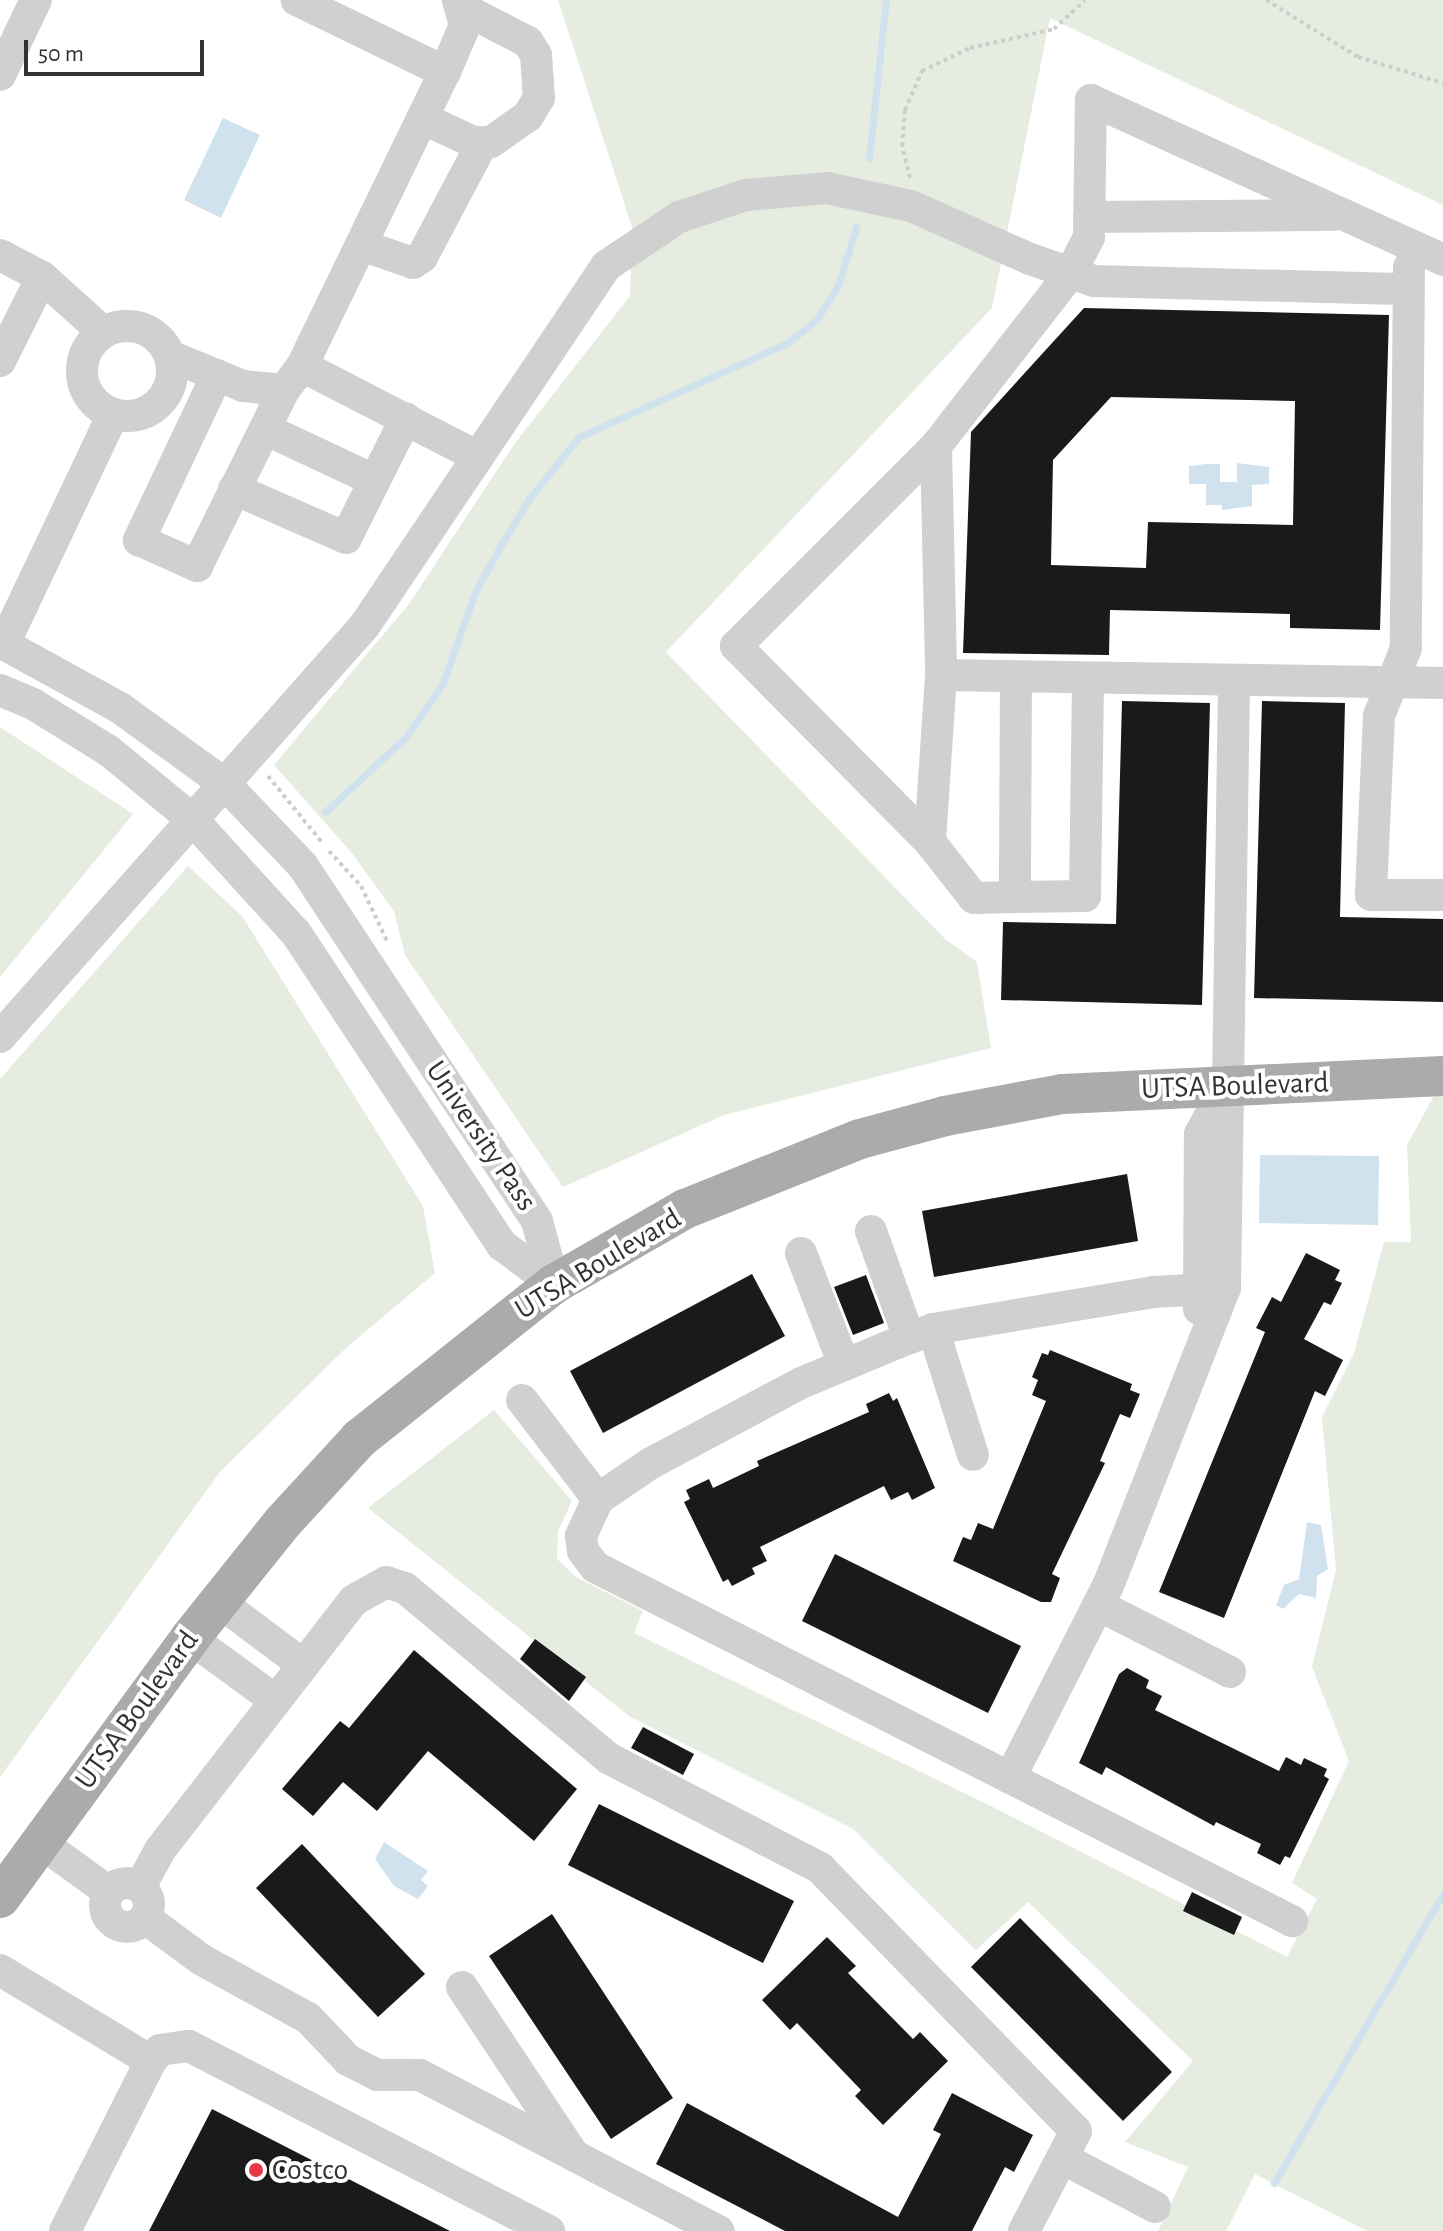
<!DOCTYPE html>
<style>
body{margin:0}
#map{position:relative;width:1443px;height:2231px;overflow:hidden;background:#fff;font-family:"Alegreya Sans",sans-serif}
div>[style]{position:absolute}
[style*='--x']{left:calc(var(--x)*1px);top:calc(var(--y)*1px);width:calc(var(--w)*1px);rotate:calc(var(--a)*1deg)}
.green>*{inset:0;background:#e6ecdf}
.water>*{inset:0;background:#cfe2ee}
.stream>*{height:7px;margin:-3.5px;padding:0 3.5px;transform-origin:3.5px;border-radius:3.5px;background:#cfe2ee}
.building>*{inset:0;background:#1a1a1a}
.path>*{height:4px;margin-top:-2px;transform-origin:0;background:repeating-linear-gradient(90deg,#cdcdcd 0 4px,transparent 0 8px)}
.minor>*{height:32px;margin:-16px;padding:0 16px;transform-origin:16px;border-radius:16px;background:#d0d0d0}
.minor>.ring{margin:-16px;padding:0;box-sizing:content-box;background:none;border:32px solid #d0d0d0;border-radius:50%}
.major>*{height:40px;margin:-20px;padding:0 20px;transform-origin:20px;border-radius:20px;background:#ababab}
.dots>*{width:22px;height:22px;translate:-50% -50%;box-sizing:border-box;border:4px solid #fff;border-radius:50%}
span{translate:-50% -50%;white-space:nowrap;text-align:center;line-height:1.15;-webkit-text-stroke:8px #fff;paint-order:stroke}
.street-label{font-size:30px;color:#333}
.poi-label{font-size:30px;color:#333}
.left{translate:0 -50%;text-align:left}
.scale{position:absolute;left:24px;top:40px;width:180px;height:36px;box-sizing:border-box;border:4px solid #333;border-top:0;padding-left:10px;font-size:24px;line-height:28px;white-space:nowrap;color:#333;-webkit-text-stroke:6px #fff;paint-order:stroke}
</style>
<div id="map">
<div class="green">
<div style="clip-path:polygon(558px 0,1443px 0,1443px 205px,1050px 18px,992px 308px,666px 652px,945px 939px,977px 962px,991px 1048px,724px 1115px,563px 1187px,405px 955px,394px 911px,351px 852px,274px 765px,409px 604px,515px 443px,630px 296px,632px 227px)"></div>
<div style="clip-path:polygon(0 727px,133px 814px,0 977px)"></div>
<div style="clip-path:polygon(188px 866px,242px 916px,423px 1206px,435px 1273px,346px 1348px,220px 1472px,0 1777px,0 1079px)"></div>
<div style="clip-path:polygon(1443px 1079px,1443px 2231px,1367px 2231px,1255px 2174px,1226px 2231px,1158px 2231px,1188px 2167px,1125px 2142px,1193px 2061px,1028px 1902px,976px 1950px,853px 1829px,629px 1716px,368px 1508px,494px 1410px,572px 1501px,558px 1531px,557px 1559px,576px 1577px,643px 1611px,634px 1633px,991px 1806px,1287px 1957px,1317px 1899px,1292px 1883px,1349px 1761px,1312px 1667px,1336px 1570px,1322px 1417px,1354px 1353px,1384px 1242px,1411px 1242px,1407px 1145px)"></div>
</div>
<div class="water">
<div style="clip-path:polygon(223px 118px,260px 135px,221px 218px,184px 200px)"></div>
<div style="clip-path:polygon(1237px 463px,1269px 467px,1269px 484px,1252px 485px,1252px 506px,1222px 510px,1222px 505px,1206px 505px,1206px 484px,1189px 484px,1189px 466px,1207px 464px,1220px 464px,1220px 482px,1237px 482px)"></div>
<div style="clip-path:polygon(1260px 1155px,1379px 1156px,1378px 1225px,1259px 1223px)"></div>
<div style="clip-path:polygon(1307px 1522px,1321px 1525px,1328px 1569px,1317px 1576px,1316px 1598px,1299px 1594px,1283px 1609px,1276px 1605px,1284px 1585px,1299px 1579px)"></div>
<div style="clip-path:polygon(384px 1842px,428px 1871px,421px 1880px,428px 1886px,418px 1899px,394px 1886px,375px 1859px)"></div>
</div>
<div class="stream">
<div style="--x:869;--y:158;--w:159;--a:-83.9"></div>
<div style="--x:325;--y:812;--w:109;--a:-42.8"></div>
<div style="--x:405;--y:738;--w:65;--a:-55.1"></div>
<div style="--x:442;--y:685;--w:101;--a:-70.3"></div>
<div style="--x:476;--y:590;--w:51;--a:-60.9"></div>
<div style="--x:501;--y:545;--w:54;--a:-58.7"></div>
<div style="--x:529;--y:499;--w:80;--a:-51.1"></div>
<div style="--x:579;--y:437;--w:230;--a:-24.3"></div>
<div style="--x:789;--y:342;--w:36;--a:-39"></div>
<div style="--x:817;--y:319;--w:39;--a:-58"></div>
<div style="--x:838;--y:286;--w:62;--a:-73"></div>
<div style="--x:1274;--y:2183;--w:335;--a:-59.7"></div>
</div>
<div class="building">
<div style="clip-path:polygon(evenodd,1084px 308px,1389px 315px,1380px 630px,1290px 628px,1290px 614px,1110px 610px,1109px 655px,963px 653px,971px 432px,1084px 308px,1111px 397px,1295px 401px,1293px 525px,1148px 522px,1146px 568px,1051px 565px,1053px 460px,1111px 397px)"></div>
<div style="clip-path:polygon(1122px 701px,1210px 703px,1202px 1005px,1001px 1000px,1003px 922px,1116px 924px)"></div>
<div style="clip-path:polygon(1262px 701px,1345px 703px,1340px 917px,1443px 919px,1443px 1002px,1254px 998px)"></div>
<div style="clip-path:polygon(1127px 1174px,1138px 1241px,934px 1277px,922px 1211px)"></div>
<div style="clip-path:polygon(1306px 1253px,1340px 1270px,1335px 1280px,1342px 1283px,1331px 1305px,1324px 1302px,1304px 1339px,1343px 1360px,1325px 1396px,1315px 1391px,1224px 1618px,1159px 1592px,1265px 1332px,1256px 1328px,1272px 1297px,1281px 1302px)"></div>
<div style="clip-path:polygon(752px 1274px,785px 1336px,603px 1433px,570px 1371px)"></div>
<div style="clip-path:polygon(866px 1275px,884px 1323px,853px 1335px,834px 1287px)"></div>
<div style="clip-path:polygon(1050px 1350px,1132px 1384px,1130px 1390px,1140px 1394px,1130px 1418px,1120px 1414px,1100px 1461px,1105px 1463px,1052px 1574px,1060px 1578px,1051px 1602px,1041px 1602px,953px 1561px,963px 1537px,971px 1540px,978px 1523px,993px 1529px,1046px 1401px,1032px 1395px,1038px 1380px,1032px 1377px,1042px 1353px,1048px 1355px)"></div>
<div style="clip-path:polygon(889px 1393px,893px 1401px,897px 1398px,935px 1488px,912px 1500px,908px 1492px,891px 1500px,884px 1486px,760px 1547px,767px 1561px,752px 1568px,755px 1574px,732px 1586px,728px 1579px,723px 1582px,684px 1502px,690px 1499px,686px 1490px,709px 1479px,713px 1488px,759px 1466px,757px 1461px,869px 1412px,866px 1404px)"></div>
<div style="clip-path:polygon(835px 1554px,1021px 1646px,988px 1713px,802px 1621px)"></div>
<div style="clip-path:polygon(535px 1639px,586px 1677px,569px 1701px,520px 1659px)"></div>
<div style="clip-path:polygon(414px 1650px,577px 1789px,534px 1841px,428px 1751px,377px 1811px,343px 1782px,313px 1816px,282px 1789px,340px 1721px,349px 1728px)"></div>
<div style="clip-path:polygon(1127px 1668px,1149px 1680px,1146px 1688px,1162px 1696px,1155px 1710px,1279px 1771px,1286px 1757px,1301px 1765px,1304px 1758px,1327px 1769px,1324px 1776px,1329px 1779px,1290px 1858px,1285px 1856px,1280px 1865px,1257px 1853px,1261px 1844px,1216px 1822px,1214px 1826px,1106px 1767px,1102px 1775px,1079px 1763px,1119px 1674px)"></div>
<div style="clip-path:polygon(643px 1727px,694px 1754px,683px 1775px,631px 1748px)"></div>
<div style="clip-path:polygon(599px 1804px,794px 1901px,763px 1963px,568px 1865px)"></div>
<div style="clip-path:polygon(302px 1844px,425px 1974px,378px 2017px,256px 1888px)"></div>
<div style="clip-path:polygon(1192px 1892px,1242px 1917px,1234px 1935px,1183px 1911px)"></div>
<div style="clip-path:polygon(552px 1914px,673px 2098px,611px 2139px,489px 1956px)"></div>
<div style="clip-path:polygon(1020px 1918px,1172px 2072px,1123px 2121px,971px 1967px)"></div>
<div style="clip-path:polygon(827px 1937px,856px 1966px,848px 1973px,913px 2039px,920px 2032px,948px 2061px,883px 2125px,855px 2096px,861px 2090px,797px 2023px,790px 2030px,762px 2000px)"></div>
<div style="clip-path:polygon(952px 2093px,1033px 2135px,1014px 2172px,1005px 2167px,972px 2231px,785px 2231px,656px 2164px,687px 2103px,898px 2217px,941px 2134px,933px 2130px)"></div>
<div style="clip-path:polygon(212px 2109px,450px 2231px,149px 2231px)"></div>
</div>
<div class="path">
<div style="--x:1266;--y:0;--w:108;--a:31.8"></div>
<div style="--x:1358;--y:57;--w:89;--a:17"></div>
<div style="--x:910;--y:178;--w:33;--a:-104"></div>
<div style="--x:902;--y:146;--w:36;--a:-85"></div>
<div style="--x:905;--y:110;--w:43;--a:-66.4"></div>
<div style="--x:922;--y:71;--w:53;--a:-25.6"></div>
<div style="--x:970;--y:48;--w:86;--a:-12.7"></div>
<div style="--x:1054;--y:29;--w:42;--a:-43.1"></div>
<div style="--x:268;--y:776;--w:87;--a:51"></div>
<div style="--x:329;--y:851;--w:47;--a:47.6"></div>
<div style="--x:361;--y:886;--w:63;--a:64.7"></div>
</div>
<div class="minor">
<div style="--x:445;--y:72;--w:51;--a:-66.9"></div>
<div style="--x:465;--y:25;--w:26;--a:-106"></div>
<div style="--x:0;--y:75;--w:83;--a:-64.4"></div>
<div style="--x:422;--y:118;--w:56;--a:25.2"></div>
<div style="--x:473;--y:142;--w:18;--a:0"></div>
<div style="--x:491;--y:142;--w:45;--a:-35.1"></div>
<div style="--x:528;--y:116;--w:21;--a:-59"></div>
<div style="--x:539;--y:98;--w:43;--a:-94"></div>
<div style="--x:536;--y:55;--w:15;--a:-122"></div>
<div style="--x:528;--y:42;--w:72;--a:-152.7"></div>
<div style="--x:1089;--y:217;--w:245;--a:-0.5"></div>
<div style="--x:361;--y:245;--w:55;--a:19.1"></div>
<div style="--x:413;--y:263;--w:11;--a:-34"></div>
<div style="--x:422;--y:257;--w:130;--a:-62.1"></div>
<div style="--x:0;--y:255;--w:47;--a:27.6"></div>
<div style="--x:42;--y:277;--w:82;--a:42"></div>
<div style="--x:1409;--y:267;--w:381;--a:90.5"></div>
<div style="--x:1406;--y:648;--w:73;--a:111.7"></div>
<div style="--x:1379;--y:716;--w:179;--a:92.6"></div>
<div style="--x:1371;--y:895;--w:72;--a:0"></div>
<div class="ring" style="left:82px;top:326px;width:58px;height:58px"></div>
<div style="--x:170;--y:356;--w:79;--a:22.3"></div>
<div style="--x:243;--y:386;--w:41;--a:5.6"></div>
<div style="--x:284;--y:390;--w:30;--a:-53"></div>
<div style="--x:302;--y:366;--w:327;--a:-64.1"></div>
<div style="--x:445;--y:72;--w:165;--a:-154.1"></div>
<div style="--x:0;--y:361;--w:94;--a:-63.4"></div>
<div style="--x:302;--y:366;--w:196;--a:27.3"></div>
<div style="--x:217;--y:375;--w:183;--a:115.3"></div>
<div style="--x:139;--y:540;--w:64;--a:24.1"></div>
<div style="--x:197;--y:566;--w:196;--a:-63.7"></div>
<div style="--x:265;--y:429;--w:120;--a:25.1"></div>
<div style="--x:936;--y:446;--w:229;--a:88.7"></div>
<div style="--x:941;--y:675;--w:502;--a:0.91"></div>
<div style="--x:234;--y:489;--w:122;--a:23.6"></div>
<div style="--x:346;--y:538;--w:134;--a:-63.4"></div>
<div style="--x:0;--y:642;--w:137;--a:28.8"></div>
<div style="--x:120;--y:708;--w:130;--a:35.9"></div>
<div style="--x:225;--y:784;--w:113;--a:46.4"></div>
<div style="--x:303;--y:866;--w:425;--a:56.6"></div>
<div style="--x:537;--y:1221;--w:65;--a:74.9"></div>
<div style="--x:4;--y:644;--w:255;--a:-64.6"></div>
<div style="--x:941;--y:675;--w:167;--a:93.8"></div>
<div style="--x:930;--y:842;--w:276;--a:-134.7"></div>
<div style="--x:736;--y:646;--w:283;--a:-45"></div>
<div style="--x:936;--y:446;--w:218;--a:-52.1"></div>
<div style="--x:1070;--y:274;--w:42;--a:-62.8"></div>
<div style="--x:1089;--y:237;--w:137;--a:-89.2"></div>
<div style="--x:1091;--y:100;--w:387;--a:24.4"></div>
<div style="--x:1016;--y:677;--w:220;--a:90.3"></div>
<div style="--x:1015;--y:897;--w:70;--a:-0.8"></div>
<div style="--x:1085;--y:896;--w:217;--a:-89.2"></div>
<div style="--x:0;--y:690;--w:36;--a:23"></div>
<div style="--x:33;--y:704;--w:89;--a:31.7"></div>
<div style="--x:109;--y:751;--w:109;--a:39.4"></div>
<div style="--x:193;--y:820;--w:153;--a:47.7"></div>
<div style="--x:296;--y:933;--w:374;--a:56.6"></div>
<div style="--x:502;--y:1245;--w:65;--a:36.9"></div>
<div style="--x:930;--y:842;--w:71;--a:51.8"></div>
<div style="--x:974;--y:898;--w:41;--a:-1.4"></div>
<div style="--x:0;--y:1037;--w:550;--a:-48.46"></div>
<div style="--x:365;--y:625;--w:432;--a:-56.1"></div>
<div style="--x:606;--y:266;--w:88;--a:-33.9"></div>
<div style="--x:679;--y:217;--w:71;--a:-18.2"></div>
<div style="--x:746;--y:195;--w:81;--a:-4.9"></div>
<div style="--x:827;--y:188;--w:86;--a:12.1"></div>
<div style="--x:911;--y:206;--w:130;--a:24"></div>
<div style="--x:1030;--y:259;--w:68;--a:19"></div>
<div style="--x:1094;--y:281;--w:314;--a:1.5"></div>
<div style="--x:871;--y:1231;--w:114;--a:70.4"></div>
<div style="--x:801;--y:1253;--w:120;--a:69"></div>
<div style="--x:1225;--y:1288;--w:71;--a:176.8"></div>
<div style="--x:1154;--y:1292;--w:224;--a:170.5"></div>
<div style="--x:933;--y:1329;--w:26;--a:159"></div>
<div style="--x:909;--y:1338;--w:117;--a:157.4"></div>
<div style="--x:801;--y:1383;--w:170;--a:151.9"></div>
<div style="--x:651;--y:1463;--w:64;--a:145.8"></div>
<div style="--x:598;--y:1499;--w:41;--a:114.7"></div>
<div style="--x:581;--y:1536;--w:15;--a:82"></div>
<div style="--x:583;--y:1551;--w:20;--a:53"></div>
<div style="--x:595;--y:1567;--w:782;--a:26.93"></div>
<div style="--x:1199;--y:1309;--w:175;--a:-89.7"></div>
<div style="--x:1200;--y:1134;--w:57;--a:-61.6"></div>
<div style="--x:933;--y:1329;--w:132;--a:72.4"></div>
<div style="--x:522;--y:1400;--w:125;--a:52.5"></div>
<div style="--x:218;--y:1601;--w:105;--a:36.9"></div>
<div style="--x:1098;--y:1605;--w:148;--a:26.9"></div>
<div style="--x:190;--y:1638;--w:105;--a:36.1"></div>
<div style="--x:1010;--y:1778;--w:216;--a:-63"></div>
<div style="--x:1108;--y:1586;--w:320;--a:-68.6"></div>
<div style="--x:1225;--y:1288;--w:607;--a:-89.15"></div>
<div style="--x:40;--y:1842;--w:85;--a:35.9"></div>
<div class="ring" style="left:105px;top:1883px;width:12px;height:12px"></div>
<div style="--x:140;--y:1887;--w:42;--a:-61.6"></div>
<div style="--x:160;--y:1850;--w:316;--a:-52.2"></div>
<div style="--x:354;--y:1600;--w:37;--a:-29"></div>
<div style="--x:386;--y:1582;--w:20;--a:18"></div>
<div style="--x:405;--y:1588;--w:265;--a:39.9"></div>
<div style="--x:608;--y:1758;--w:239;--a:27.4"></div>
<div style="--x:820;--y:1868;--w:367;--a:45.8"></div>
<div style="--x:1076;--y:2131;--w:113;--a:117.5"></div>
<div style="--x:145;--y:1918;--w:71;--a:36.4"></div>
<div style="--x:202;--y:1960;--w:121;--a:28.7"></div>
<div style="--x:308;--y:2018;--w:58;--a:46.4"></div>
<div style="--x:348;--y:2060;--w:33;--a:27"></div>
<div style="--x:377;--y:2075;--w:43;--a:0"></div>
<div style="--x:420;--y:2075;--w:337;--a:27.6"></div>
<div style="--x:0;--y:1970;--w:176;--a:31.1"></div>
<div style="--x:462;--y:1987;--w:201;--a:56.4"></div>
<div style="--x:1062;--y:2158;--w:105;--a:27.8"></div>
<div style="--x:65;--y:2231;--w:191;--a:-63.2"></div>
<div style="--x:151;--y:2061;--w:14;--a:-51"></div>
<div style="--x:160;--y:2050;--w:29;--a:-8"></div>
<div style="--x:189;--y:2046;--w:405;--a:27.2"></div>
</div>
<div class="major">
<div style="--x:0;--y:1898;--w:322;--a:-53.8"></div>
<div style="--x:190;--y:1638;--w:149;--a:-51.3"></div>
<div style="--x:283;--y:1522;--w:113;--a:-47.5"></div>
<div style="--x:359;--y:1439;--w:249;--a:-38.5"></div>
<div style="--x:554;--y:1284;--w:151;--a:-29.8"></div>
<div style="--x:685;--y:1209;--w:188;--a:-21.8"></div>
<div style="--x:860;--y:1139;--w:88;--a:-15.1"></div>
<div style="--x:945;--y:1116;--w:120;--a:-10.6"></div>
<div style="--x:1063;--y:1094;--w:380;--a:-2.7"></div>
</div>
<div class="dots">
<div style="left:256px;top:2170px;background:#e63946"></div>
</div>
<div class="street-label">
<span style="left:1235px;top:1086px;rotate:-2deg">UTSA Boulevard</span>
<span style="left:481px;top:1136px;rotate:56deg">University Pass</span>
<span style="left:598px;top:1264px;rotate:-31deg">UTSA Boulevard</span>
<span style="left:137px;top:1710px;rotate:-54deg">UTSA Boulevard</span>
</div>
<div class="poi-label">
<span class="left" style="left:272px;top:2170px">Costco</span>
</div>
<div class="scale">50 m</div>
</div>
